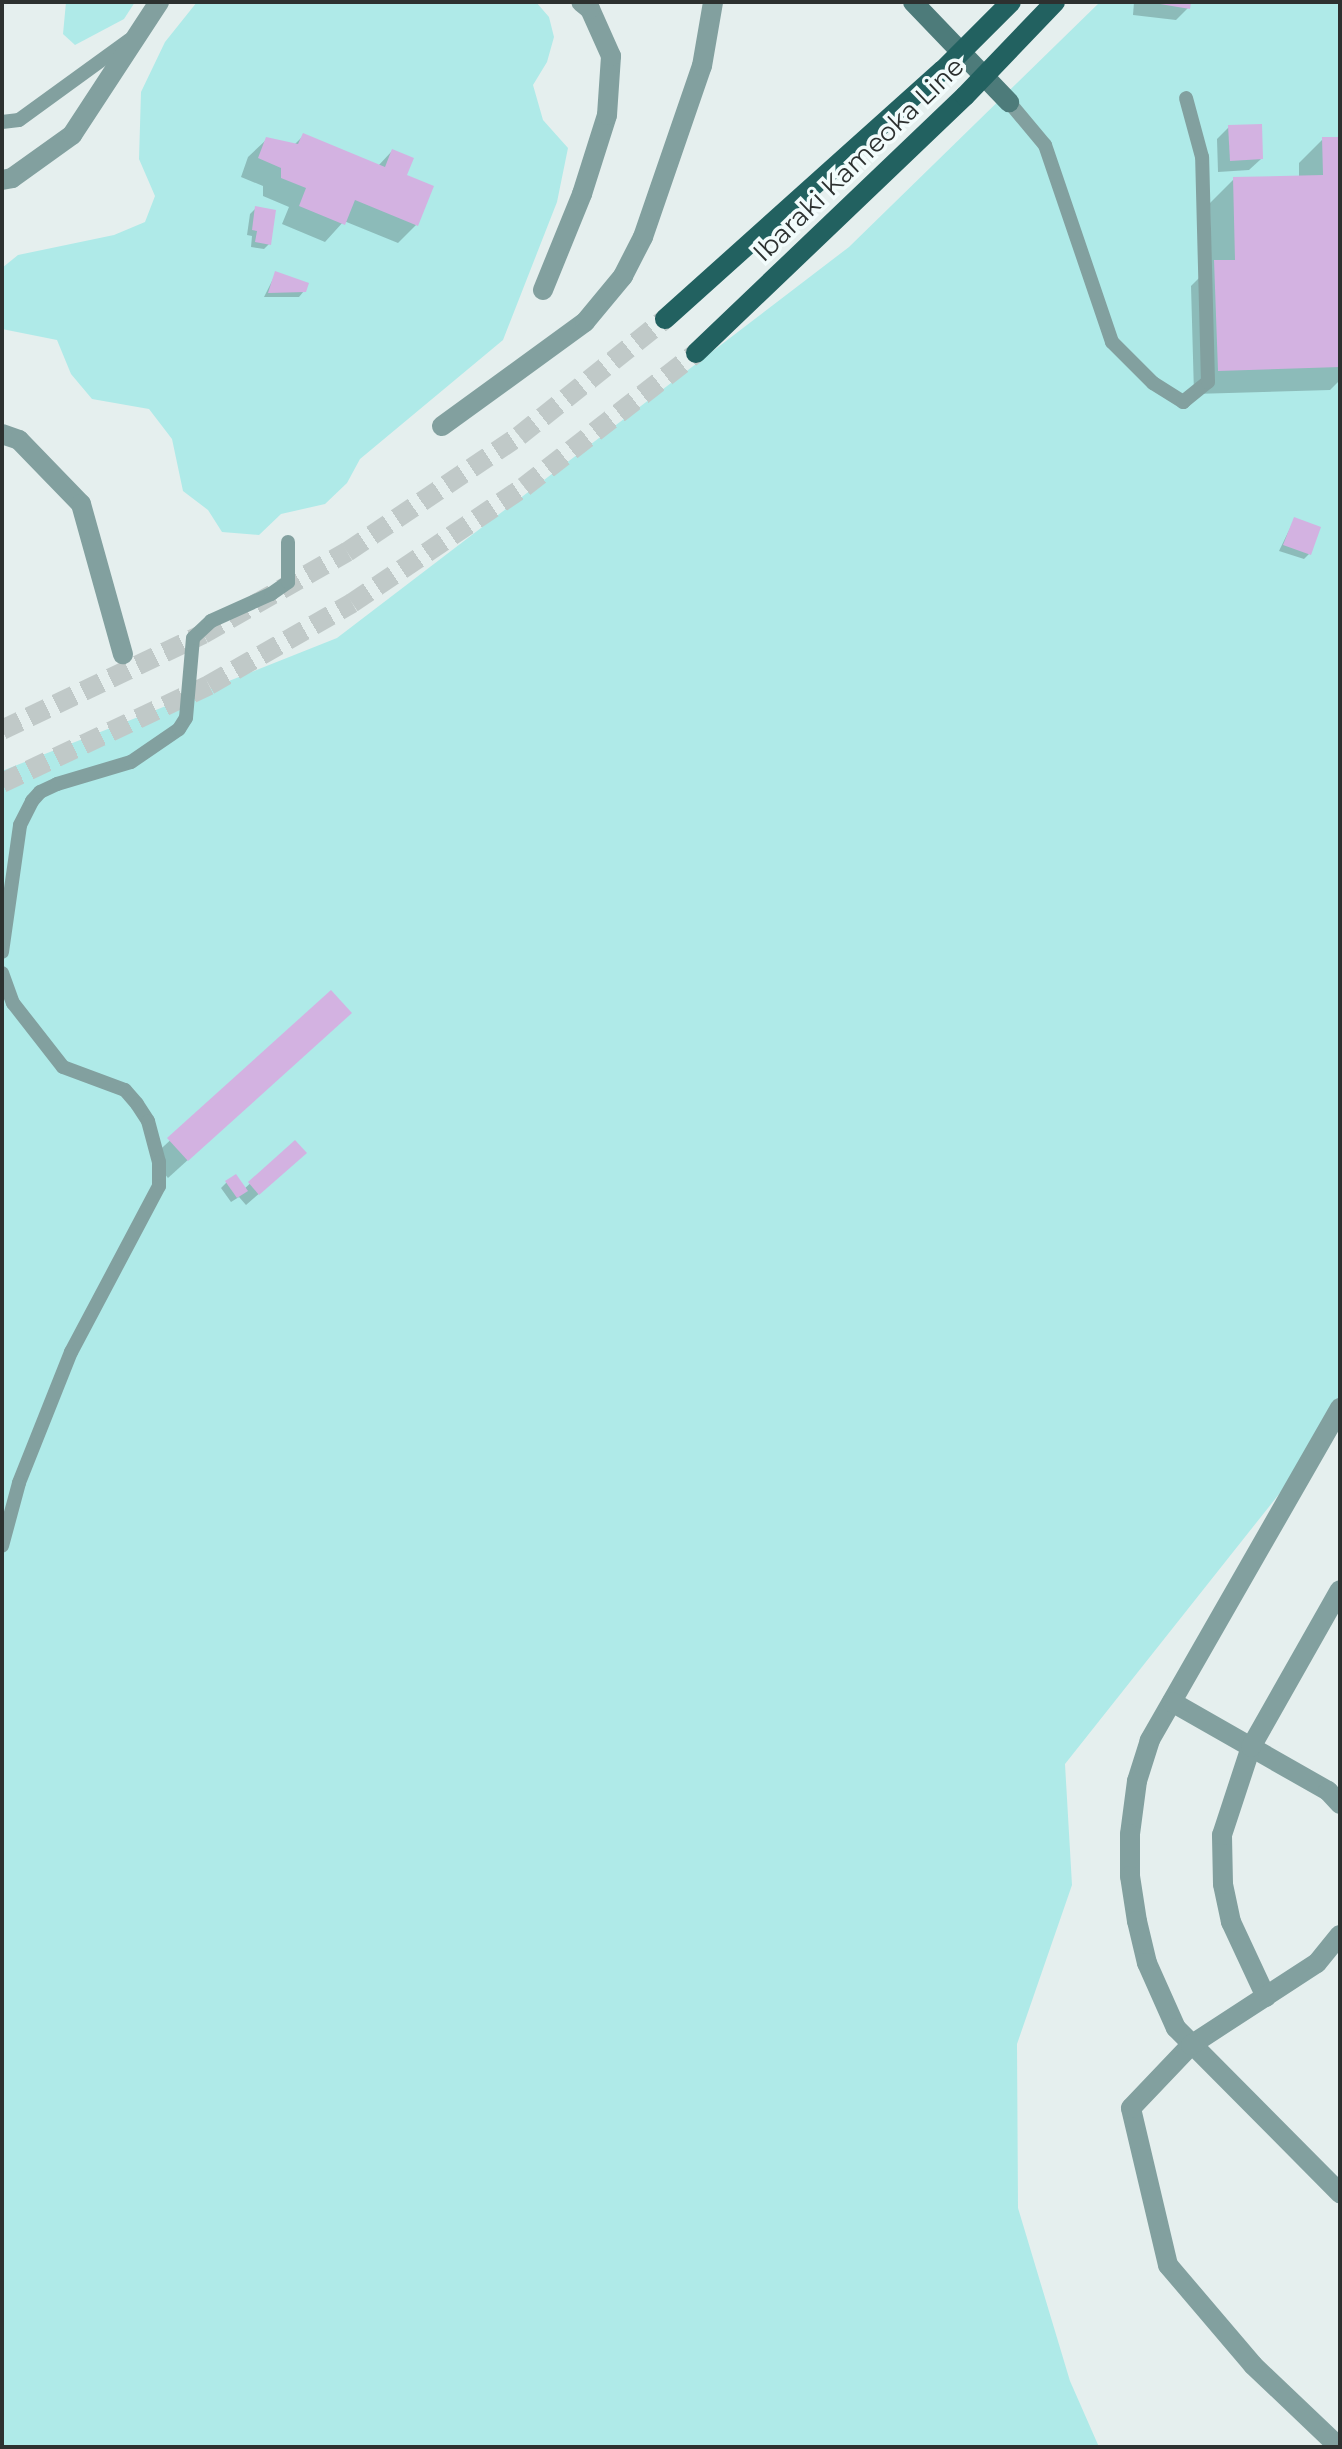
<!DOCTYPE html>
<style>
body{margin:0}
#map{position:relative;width:1342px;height:2449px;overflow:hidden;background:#e5efee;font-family:Montserrat,sans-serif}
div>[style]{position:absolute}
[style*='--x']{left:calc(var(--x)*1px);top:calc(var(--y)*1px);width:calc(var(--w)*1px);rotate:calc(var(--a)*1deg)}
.green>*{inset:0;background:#afeae8}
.shadow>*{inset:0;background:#0003}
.building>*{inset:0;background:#d3b2e1}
.primary-tunnel>*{height:20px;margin-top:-10px;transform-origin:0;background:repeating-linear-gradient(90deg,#c0c9c8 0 20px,transparent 0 30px)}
.lane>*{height:14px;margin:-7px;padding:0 7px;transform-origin:7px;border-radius:7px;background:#82a09f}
.street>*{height:20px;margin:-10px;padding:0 10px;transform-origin:10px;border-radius:10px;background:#82a09f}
.secondary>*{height:20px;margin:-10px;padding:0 10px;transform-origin:10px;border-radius:10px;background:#4d7b7a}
.primary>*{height:20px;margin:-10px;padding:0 10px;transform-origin:10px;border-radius:10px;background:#226160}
.primary-bridge>*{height:20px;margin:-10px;padding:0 10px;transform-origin:10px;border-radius:10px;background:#226160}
span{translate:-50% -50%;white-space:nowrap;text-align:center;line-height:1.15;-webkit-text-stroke:7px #f2fcfc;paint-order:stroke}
.street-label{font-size:26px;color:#2d3130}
.frame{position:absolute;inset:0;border:4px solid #2d3130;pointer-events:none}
</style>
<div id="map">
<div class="green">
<div style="clip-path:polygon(66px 2px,135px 2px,124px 19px,75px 45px,63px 34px)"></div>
<div style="clip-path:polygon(197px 2px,536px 2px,549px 17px,554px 37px,547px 62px,533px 85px,543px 120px,568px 148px,557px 202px,503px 340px,360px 459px,347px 483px,325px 504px,281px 514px,259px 535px,222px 532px,208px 510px,183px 491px,172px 439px,149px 409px,92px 399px,71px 374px,57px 340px,2px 329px,2px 268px,18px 255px,114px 235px,145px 222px,155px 196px,139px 159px,141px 92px,165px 42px)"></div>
<div style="clip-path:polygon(1100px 2px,1340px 2px,1340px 1401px,1306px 1460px,1065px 1764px,1072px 1885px,1017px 2044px,1018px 2208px,1070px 2381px,1099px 2447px,2px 2447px,2px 771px,337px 638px,849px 247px)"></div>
</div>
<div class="shadow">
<div style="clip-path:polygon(1134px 2px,1189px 2px,1188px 8px,1176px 20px,1133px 15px)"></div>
<div style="clip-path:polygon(1229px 127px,1261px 159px,1249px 170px,1218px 172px,1217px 139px)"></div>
<div style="clip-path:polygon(303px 136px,378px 166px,392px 151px,405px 176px,416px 225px,398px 243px,344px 221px,325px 242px,282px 224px,289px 207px,263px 196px,263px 186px,241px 177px,248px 157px,267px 139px,294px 145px)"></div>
<div style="clip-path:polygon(1323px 139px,1340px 139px,1340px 380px,1330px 390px,1194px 394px,1191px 286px,1211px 266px,1210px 203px,1234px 179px,1299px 178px,1299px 163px)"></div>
<div style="clip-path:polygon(256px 208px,269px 244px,264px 249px,251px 247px,252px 236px,247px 235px,250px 214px)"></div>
<div style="clip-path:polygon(276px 273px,304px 291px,299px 297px,264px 297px)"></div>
<div style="clip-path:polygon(1294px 520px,1309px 554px,1304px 559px,1279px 551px)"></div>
<div style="clip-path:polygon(331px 992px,331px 1030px,168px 1178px,151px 1158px)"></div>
<div style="clip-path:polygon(295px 1143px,292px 1165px,246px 1205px,239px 1197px,231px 1202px,221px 1188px,227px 1182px,244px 1189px)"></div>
</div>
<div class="building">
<div style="clip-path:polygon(1148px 2px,1191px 2px,1190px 9px)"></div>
<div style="clip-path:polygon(1262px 124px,1263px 159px,1230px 161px,1228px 125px)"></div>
<div style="clip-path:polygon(303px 133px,385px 167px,392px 149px,414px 158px,407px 175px,434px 186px,418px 226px,355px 200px,345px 225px,299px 206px,306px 188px,281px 178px,281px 168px,258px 158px,266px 137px,298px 144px)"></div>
<div style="clip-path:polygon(1322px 137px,1340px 137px,1340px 367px,1218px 371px,1214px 260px,1235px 260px,1233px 177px,1323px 175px)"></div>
<div style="clip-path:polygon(255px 206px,276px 210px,271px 245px,255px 242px,257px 231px,252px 230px)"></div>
<div style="clip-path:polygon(275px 271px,309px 283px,306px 292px,268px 293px)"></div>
<div style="clip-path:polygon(1294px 517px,1321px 527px,1311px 555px,1283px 545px)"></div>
<div style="clip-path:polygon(331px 990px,352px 1013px,188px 1161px,167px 1138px)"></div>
<div style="clip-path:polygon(295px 1140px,307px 1153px,259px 1195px,248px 1182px)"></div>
<div style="clip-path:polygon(236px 1174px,248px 1191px,237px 1198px,225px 1181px)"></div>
</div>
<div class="primary-tunnel">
<div style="--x:2;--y:730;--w:223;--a:-25.5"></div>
<div style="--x:203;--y:634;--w:166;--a:-29.7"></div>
<div style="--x:347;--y:552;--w:207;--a:-34"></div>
<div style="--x:519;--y:436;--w:187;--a:-38.7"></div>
<div style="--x:2;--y:783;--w:229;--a:-25.3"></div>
<div style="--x:209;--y:685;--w:165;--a:-29.8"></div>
<div style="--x:352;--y:603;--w:207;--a:-34"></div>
<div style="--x:524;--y:487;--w:218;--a:-37.9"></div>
</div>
<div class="lane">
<div style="--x:1009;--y:102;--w:56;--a:50.1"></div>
<div style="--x:1045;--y:145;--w:208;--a:71.2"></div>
<div style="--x:1112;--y:342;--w:58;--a:45"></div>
<div style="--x:1153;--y:383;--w:36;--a:32"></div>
<div style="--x:1183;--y:402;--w:32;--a:-39"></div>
<div style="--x:1208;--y:382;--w:225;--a:-91.5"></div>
<div style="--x:1202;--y:157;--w:61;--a:-105.2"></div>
<div style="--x:2;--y:122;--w:17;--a:-7"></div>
<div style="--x:19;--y:120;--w:136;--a:-36"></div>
<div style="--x:2;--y:952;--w:128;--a:-81.9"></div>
<div style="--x:20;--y:825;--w:27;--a:-63"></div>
<div style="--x:32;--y:801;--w:12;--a:-48"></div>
<div style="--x:40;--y:792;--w:19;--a:-25"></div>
<div style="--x:57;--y:784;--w:77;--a:-16.6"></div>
<div style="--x:131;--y:762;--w:58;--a:-34.5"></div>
<div style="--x:179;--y:729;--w:13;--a:-58"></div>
<div style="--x:186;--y:718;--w:80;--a:-85"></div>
<div style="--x:193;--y:638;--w:25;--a:-43"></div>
<div style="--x:211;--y:621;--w:66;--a:-24.2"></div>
<div style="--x:271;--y:594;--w:21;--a:-35"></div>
<div style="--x:288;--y:582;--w:40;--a:-90"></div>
<div style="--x:2;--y:973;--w:32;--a:70"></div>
<div style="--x:13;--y:1003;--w:81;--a:52"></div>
<div style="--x:63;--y:1067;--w:66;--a:20.4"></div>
<div style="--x:125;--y:1090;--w:18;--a:49"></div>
<div style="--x:137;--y:1104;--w:20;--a:57"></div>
<div style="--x:148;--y:1121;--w:42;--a:75"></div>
<div style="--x:159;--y:1162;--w:24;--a:90"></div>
<div style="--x:159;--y:1186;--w:188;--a:117.9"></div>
<div style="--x:71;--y:1352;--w:141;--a:111.7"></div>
<div style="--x:19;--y:1483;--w:65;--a:105.1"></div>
</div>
<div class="street">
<div style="--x:2;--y:180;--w:10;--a:-11"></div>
<div style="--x:12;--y:178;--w:74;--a:-35.6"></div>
<div style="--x:72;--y:135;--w:159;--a:-56.8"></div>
<div style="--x:543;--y:290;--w:104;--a:-67.9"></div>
<div style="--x:582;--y:194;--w:83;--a:-72.4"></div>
<div style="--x:607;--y:115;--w:59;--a:-86.1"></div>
<div style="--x:611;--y:56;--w:51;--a:-114.1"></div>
<div style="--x:590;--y:9;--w:11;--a:-142"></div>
<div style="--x:442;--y:426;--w:177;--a:-36"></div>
<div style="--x:585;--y:322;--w:60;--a:-50.4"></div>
<div style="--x:623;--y:276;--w:44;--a:-62.9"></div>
<div style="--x:643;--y:237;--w:181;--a:-71"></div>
<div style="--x:702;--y:66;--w:65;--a:-80.2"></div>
<div style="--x:2;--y:434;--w:18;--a:19"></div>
<div style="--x:19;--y:440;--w:89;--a:45.9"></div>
<div style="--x:81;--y:504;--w:156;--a:74.4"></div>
<div style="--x:1340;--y:1408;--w:383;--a:119.8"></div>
<div style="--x:1150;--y:1740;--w:43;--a:107.6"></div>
<div style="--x:1137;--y:1781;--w:53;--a:97.5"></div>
<div style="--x:1130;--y:1834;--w:42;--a:90"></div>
<div style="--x:1130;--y:1876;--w:46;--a:81.2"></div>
<div style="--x:1137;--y:1921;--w:43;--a:76.6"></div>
<div style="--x:1147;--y:1963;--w:71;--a:66"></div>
<div style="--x:1176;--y:2028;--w:233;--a:45.2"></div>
<div style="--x:1172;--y:1702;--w:180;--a:29.7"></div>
<div style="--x:1328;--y:1791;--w:18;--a:47"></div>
<div style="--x:1266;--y:1997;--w:83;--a:-115"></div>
<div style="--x:1231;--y:1922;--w:39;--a:-102"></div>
<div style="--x:1223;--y:1884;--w:49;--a:-91.2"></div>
<div style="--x:1222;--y:1835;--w:93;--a:-71.8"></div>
<div style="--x:1251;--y:1747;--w:180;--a:-60.5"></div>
<div style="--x:1339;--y:2447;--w:119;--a:-136.4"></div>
<div style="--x:1253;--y:2365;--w:131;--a:-130.4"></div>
<div style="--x:1168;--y:2265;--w:161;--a:-103.3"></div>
<div style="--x:1131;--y:2108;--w:87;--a:-46.4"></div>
<div style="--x:1191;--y:2045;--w:150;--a:-33.1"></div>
<div style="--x:1317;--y:1963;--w:36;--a:-51"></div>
</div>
<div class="secondary">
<div style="--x:913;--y:2;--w:139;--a:46.2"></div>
</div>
<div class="primary">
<div style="--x:665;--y:319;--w:373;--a:-41.9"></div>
<div style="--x:696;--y:353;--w:372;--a:-43.7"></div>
</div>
<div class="primary-bridge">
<div style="--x:943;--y:70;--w:96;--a:-45"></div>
<div style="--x:965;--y:96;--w:130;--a:-46.2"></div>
</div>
<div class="street-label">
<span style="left:859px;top:160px;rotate:-44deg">Ibaraki Kameoka Line</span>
</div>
<div class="frame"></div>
</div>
